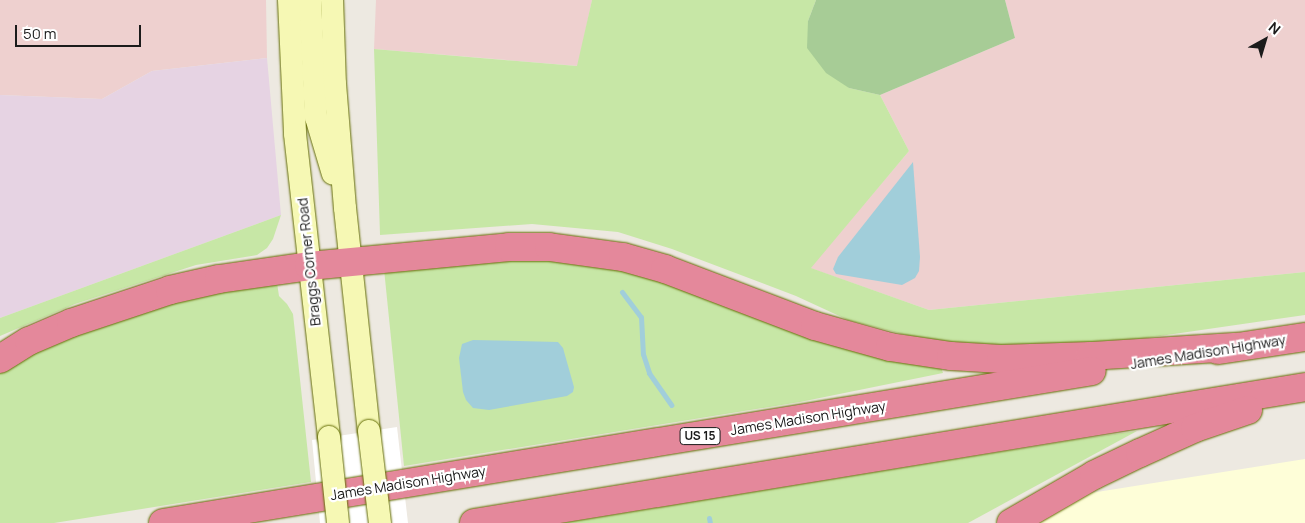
<!DOCTYPE html>
<style>
body{margin:0}
#map{position:relative;width:1305px;height:523px;overflow:hidden;background:#ede9e1;font-family:Manrope,sans-serif}
div>[style]{position:absolute}
[style*='--x']{left:calc(var(--x)*1px);top:calc(var(--y)*1px);width:calc(var(--w)*1px);rotate:calc(var(--a)*1deg)}
.commercial>*{inset:0;background:#eed0cf}
.industrial>*{inset:0;background:#e6d3e3}
.education>*{inset:0;background:#fefed8}
.grass>*{inset:0;background:#c7e7a6}
.forest>*{inset:0;background:#a7cc96}
.water>*{inset:0;background:#a1ceda}
.pier>*{inset:0;background:#fff}
.stream>*{height:5px;margin:-2.5px;padding:0 2.5px;transform-origin:2.5px;border-radius:2.5px;background:#a1ceda}
.roads{filter:drop-shadow(0 0 1px #656e06) drop-shadow(0 0 1px #656e06)}
.secondary>*{height:22px;margin:-11px;padding:0 11px;transform-origin:11px;border-radius:11px;background:#f6f8b4}
.motorway>*{height:28px;margin:-14px;padding:0 14px;transform-origin:14px;border-radius:14px;background:#e4889b}
.bridges{filter:drop-shadow(0 0 1px #656e06) drop-shadow(0 0 1px #656e06)}
.secondary-bridge>*{height:22px;margin:-11px;padding:0 11px;transform-origin:11px;border-radius:11px;background:#f6f8b4}
span{translate:-50% -50%;white-space:nowrap;text-align:center;line-height:1.15;-webkit-text-stroke:4.5px #fff;paint-order:stroke}
.shield-label span{padding:1px 4px;background:#fff;border:1px solid;border-radius:4px;-webkit-text-stroke-width:0}
.shield-label{font-size:12px;color:#1b1b1b;font-weight:700}
.street-label{font-size:14px;color:#1b1b1b}
.north{position:absolute;left:1240px;top:15px;width:50px;height:50px;-webkit-text-stroke:4px #fff;paint-order:stroke;rotate:39deg;font-size:14px;font-weight:700;line-height:20px;text-align:center;color:#1b1b1b}
.north::after{content:'';display:block;margin:auto;width:18px;height:22px;background:#1b1b1b;clip-path:polygon(50% 0,100% 100%,50% 72%,0 100%)}
.scale{position:absolute;left:15px;top:25px;width:126px;height:22px;box-sizing:border-box;border:2px solid #1b1b1b;border-top:0;padding-left:6px;font-size:15px;line-height:18px;white-space:nowrap;color:#1b1b1b;-webkit-text-stroke:4px #fff;paint-order:stroke}
</style>
<div id="map">
<div class="commercial">
<div style="clip-path:polygon(0 0,266px 0,267px 58px,152px 71px,102px 99px,0 95px)"></div>
<div style="clip-path:polygon(376px 0,592px 0,578px 66px,374px 49px)"></div>
<div style="clip-path:polygon(1005px 0,1305px 0,1305px 272px,929px 310px,810px 268px,909px 151px,880px 95px,1015px 38px)"></div>
</div>
<div class="industrial">
<div style="clip-path:polygon(267px 58px,281px 215px,0 318px,0 95px,102px 99px,152px 71px)"></div>
</div>
<div class="education">
<div style="clip-path:polygon(1305px 459px,1305px 523px,1035px 523px,1078px 495px)"></div>
</div>
<div class="grass">
<div style="clip-path:polygon(592px 0,816px 0,808px 21px,849px 88px,880px 95px,909px 151px,811px 268px,929px 310px,1305px 272px,1305px 315px,1084px 347px,1008px 348px,937px 343px,848px 320px,796px 296px,672px 249px,618px 232px,532px 224px,380px 235px,374px 49px,577px 66px)"></div>
<div style="clip-path:polygon(281px 215px,273px 239px,267px 248px,257px 255px,196px 265px,75px 304px,0 336px,0 318px)"></div>
<div style="clip-path:polygon(492px 257px,549px 258px,619px 269px,940px 364px,943px 373px,800px 402px,404px 466px,384px 269px)"></div>
<div style="clip-path:polygon(277px 283px,279px 296px,287px 304px,293px 314px,311px 482px,54px 523px,0 523px,0 372px,49px 345px,87px 328px,228px 287px)"></div>
<div style="clip-path:polygon(1137px 431px,968px 523px,562px 523px,1080px 439px)"></div>
</div>
<div class="forest">
<div style="clip-path:polygon(816px 0,1005px 0,1015px 38px,880px 95px,849px 88px,826px 73px,807px 48px,808px 21px)"></div>
</div>
<div class="water">
<div style="clip-path:polygon(913px 162px,920px 257px,919px 271px,915px 278px,902px 285px,836px 274px,833px 269px,838px 257px)"></div>
<div style="clip-path:polygon(473px 340px,558px 342px,563px 348px,574px 387px,573px 392px,567px 396px,489px 410px,473px 408px,466px 400px,463px 392px,459px 358px,462px 344px)"></div>
</div>
<div class="pier">
<div style="clip-path:polygon(397px 427px,408px 523px,320px 523px,312px 440px)"></div>
</div>
<div class="stream">
<div style="--x:622;--y:292;--w:31;--a:53"></div>
<div style="--x:641;--y:317;--w:37;--a:87"></div>
<div style="--x:643;--y:354;--w:20;--a:72"></div>
<div style="--x:649;--y:373;--w:39;--a:55"></div>
<div style="--x:709;--y:518;--w:5;--a:79"></div>
</div>
<div class="roads">
<div class="secondary">
<div style="--x:289;--y:0;--w:134;--a:87.4"></div>
<div style="--x:295;--y:134;--w:305;--a:83.6"></div>
<div style="--x:310;--y:0;--w:117;--a:87.1"></div>
<div style="--x:316;--y:117;--w:59;--a:73.4"></div>
<div style="--x:332;--y:0;--w:84;--a:88"></div>
<div style="--x:335;--y:84;--w:124;--a:85.4"></div>
<div style="--x:345;--y:208;--w:224;--a:83.9"></div>
</div>
<div class="motorway">
<div style="--x:1218;--y:350;--w:88;--a:-8.5"></div>
<div style="--x:0;--y:359;--w:34;--a:-32"></div>
<div style="--x:29;--y:341;--w:46;--a:-23.2"></div>
<div style="--x:71;--y:323;--w:104;--a:-18.4"></div>
<div style="--x:170;--y:290;--w:50;--a:-12.7"></div>
<div style="--x:219;--y:279;--w:91;--a:-8.2"></div>
<div style="--x:309;--y:266;--w:201;--a:-5.4"></div>
<div style="--x:509;--y:247;--w:40;--a:0"></div>
<div style="--x:549;--y:247;--w:75;--a:7.7"></div>
<div style="--x:623;--y:257;--w:44;--a:15.9"></div>
<div style="--x:665;--y:269;--w:160;--a:20.8"></div>
<div style="--x:815;--y:326;--w:78;--a:15.6"></div>
<div style="--x:890;--y:347;--w:62;--a:8.4"></div>
<div style="--x:951;--y:356;--w:50;--a:3.4"></div>
<div style="--x:1001;--y:359;--w:90;--a:-1.9"></div>
<div style="--x:1091;--y:356;--w:145;--a:-3.6"></div>
<div style="--x:163;--y:523;--w:941;--a:-9.29"></div>
<div style="--x:474;--y:523;--w:842;--a:-9.29"></div>
<div style="--x:1011;--y:523;--w:96;--a:-30"></div>
<div style="--x:1094;--y:475;--w:51;--a:-25.6"></div>
<div style="--x:1140;--y:453;--w:60;--a:-24.4"></div>
<div style="--x:1195;--y:428;--w:56;--a:-18.8"></div>
</div>
</div>
<div class="bridges">
<div class="secondary-bridge">
<div style="--x:369;--y:431;--w:93;--a:83.2"></div>
<div style="--x:329;--y:437;--w:86;--a:84"></div>
</div>
</div>
<div class="shield-label">
<span style="left:700px;top:436px">US 15</span>
</div>
<div class="street-label">
<span style="left:309px;top:262px;rotate:-96deg">Braggs Corner Road</span>
<span style="left:1208px;top:352px;rotate:-9deg">James Madison Highway</span>
<span style="left:808px;top:418px;rotate:-9deg">James Madison Highway</span>
<span style="left:408px;top:483px;rotate:-9deg">James Madison Highway</span>
</div>
<div class="north">N</div>
<div class="scale">50 m</div>
</div>
